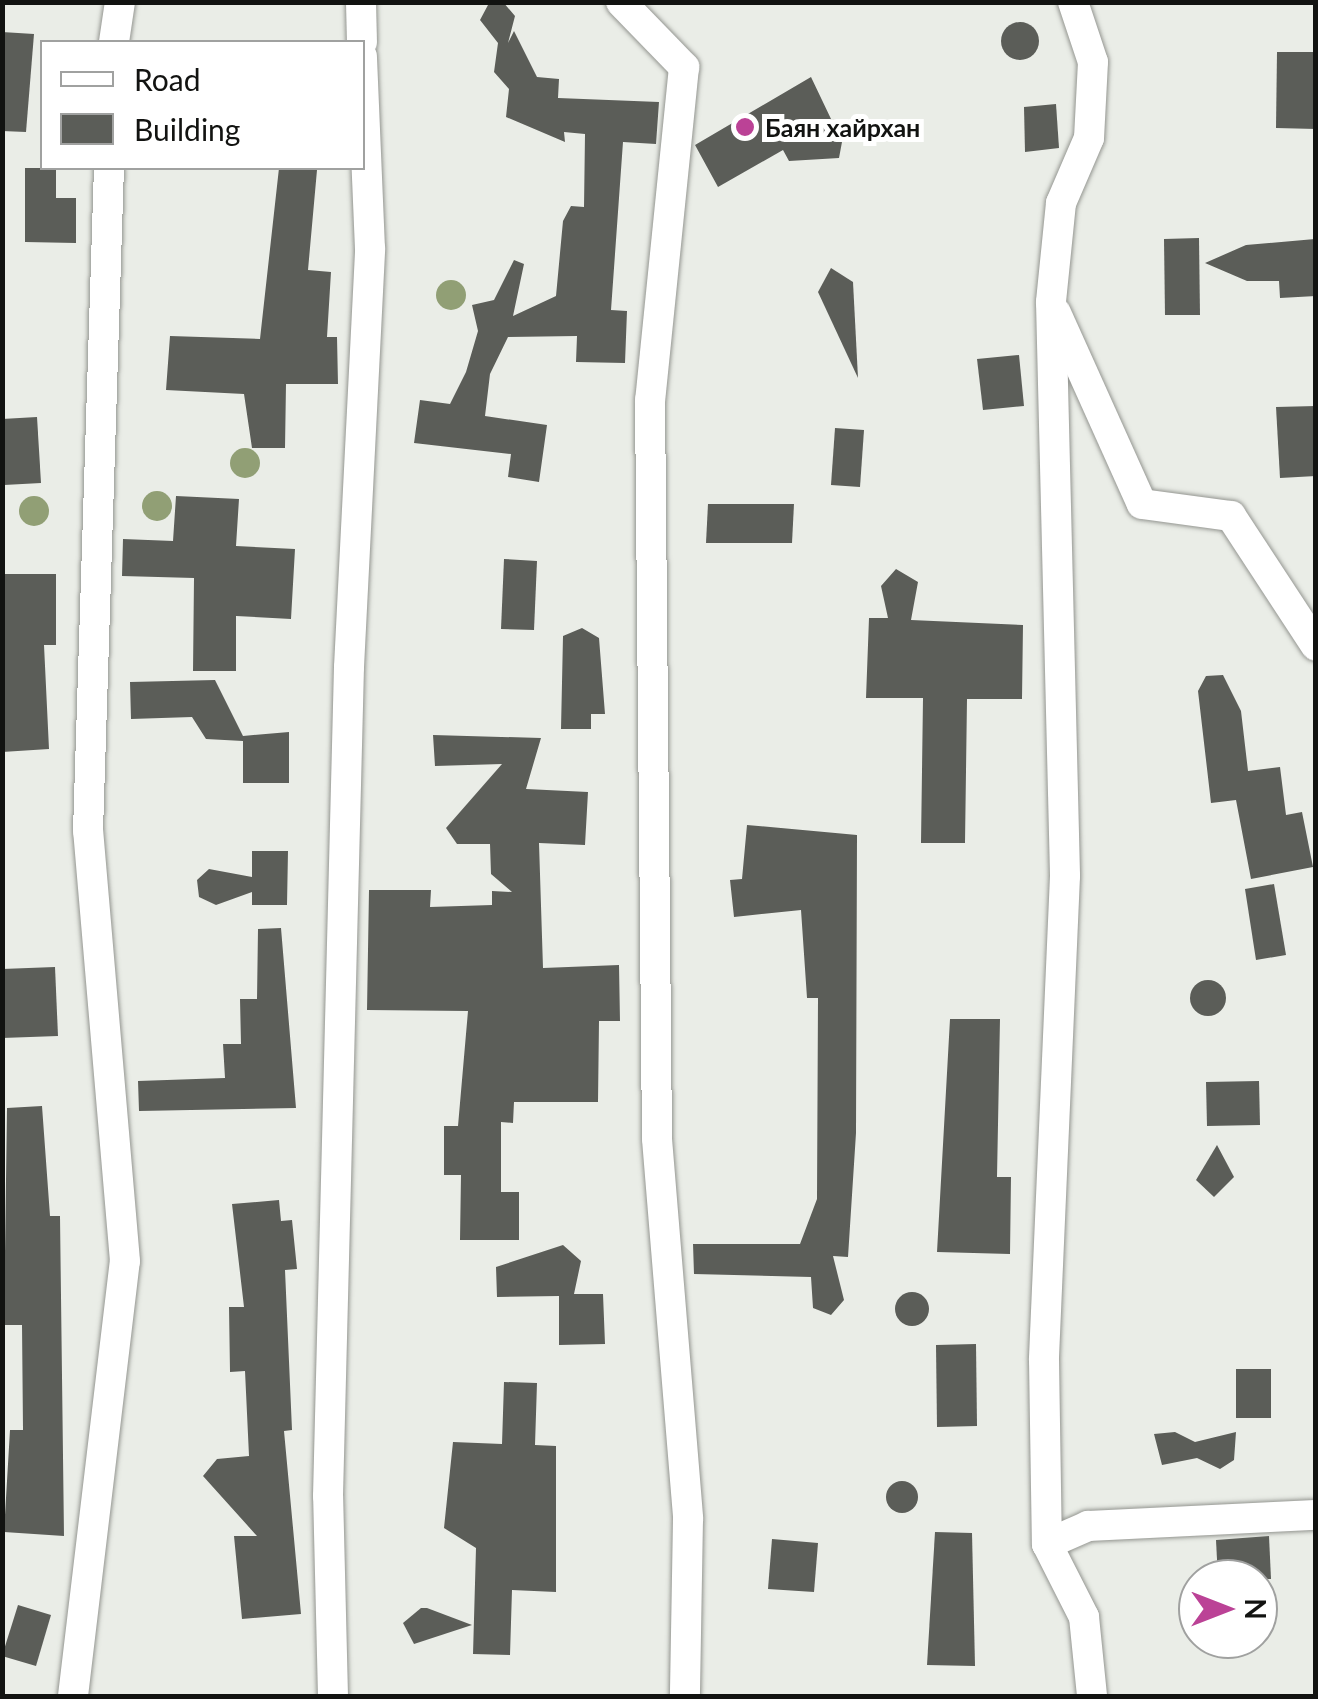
<!DOCTYPE html>
<meta charset="utf-8">
<style>
body{margin:0}
#map{position:relative;width:1318px;height:1699px;overflow:hidden;background:#eaede7;font-family:Lato,sans-serif}
div>[style]{position:absolute}
[style*='--x']{left:calc(var(--x)*1px);top:calc(var(--y)*1px);width:calc(var(--w)*1px);rotate:calc(var(--a)*1deg)}
.building>*{inset:0;background:#5b5d58}
.round{border-radius:50%}
.roads{filter:drop-shadow(0 0 2px #949691) drop-shadow(0 0 2px #949691)}
.street>*{height:30px;margin:-15px;padding:0 15px;transform-origin:15px;border-radius:15px;background:#fff}
.trees>*{width:30px;height:30px;margin:-15px;border-radius:50%;background:#919f75}
.dots>*{width:28px;height:28px;translate:-50% -50%;box-sizing:border-box;border:5px solid #fff;border-radius:50%}
span{translate:-50% -50%;white-space:nowrap;text-align:center;line-height:1.15;-webkit-text-stroke:10px #fff;paint-order:stroke}
.poi-label{font-size:25px;color:#121311;font-weight:700}
.left{translate:0 -50%;text-align:left}
.frame{position:absolute;inset:0;border:5px solid #121311;pointer-events:none}
.legend{position:absolute;left:40px;top:40px;width:325px;height:130px;box-sizing:border-box;background:#fff;border:2px solid #a0a1a0;margin:0;padding:12px 18px;list-style:none;font-size:30px;color:#121311}
.legend li{display:flex;align-items:center;gap:20px;height:50px}
.legend b{width:50px;border:2px solid #a0a1a0}
.north{position:absolute;left:1178px;top:1559px;width:100px;height:100px;box-sizing:border-box;background:#fff;border:2px solid #a0a1a0;border-radius:50%;rotate:90deg;font-size:28px;font-weight:700;line-height:40px;text-align:center;color:#121311}
.north::after{content:'';display:block;margin:auto;width:35px;height:45px;background:#bb4296;clip-path:polygon(50% 0,100% 100%,50% 72%,0 100%)}
</style>
<div id="map">
<div class="building">
<div style="clip-path:polygon(503px 2px,515px 16px,508px 43px,514px 31px,537px 77px,559px 79px,558px 98px,659px 102px,656px 144px,623px 142px,611px 310px,627px 311px,625px 363px,576px 362px,577px 336px,508px 337px,490px 374px,485px 416px,547px 425px,539px 482px,508px 477px,511px 454px,414px 443px,420px 400px,450px 404px,466px 372px,478px 331px,472px 305px,494px 300px,514px 260px,524px 264px,513px 316px,556px 296px,563px 221px,571px 206px,584px 207px,585px 134px,564px 132px,565px 142px,506px 117px,509px 89px,494px 72px,498px 43px,480px 20px,488px 5px)"></div>
<div class="round" style="left:1001px;top:22px;width:38px;height:38px"></div>
<div style="clip-path:polygon(2px 32px,34px 34px,26px 132px,2px 131px)"></div>
<div style="clip-path:polygon(1277px 52px,1316px 52px,1316px 129px,1276px 128px)"></div>
<div style="clip-path:polygon(811px 77px,842px 142px,839px 158px,789px 161px,783px 150px,718px 187px,695px 145px)"></div>
<div style="clip-path:polygon(1056px 104px,1059px 148px,1025px 152px,1024px 107px)"></div>
<div style="clip-path:polygon(25px 168px,56px 168px,56px 198px,76px 198px,76px 243px,25px 242px)"></div>
<div style="clip-path:polygon(279px 168px,317px 170px,308px 270px,331px 272px,327px 337px,337px 337px,338px 384px,286px 384px,285px 448px,252px 448px,244px 394px,166px 390px,170px 336px,260px 339px)"></div>
<div style="clip-path:polygon(1199px 238px,1200px 315px,1165px 315px,1164px 239px)"></div>
<div style="clip-path:polygon(1315px 239px,1316px 296px,1280px 298px,1279px 281px,1247px 281px,1205px 263px,1246px 245px)"></div>
<div style="clip-path:polygon(831px 268px,853px 282px,858px 378px,818px 292px)"></div>
<div style="clip-path:polygon(1019px 355px,1024px 406px,983px 410px,977px 359px)"></div>
<div style="clip-path:polygon(1316px 406px,1316px 476px,1280px 478px,1276px 407px)"></div>
<div style="clip-path:polygon(37px 417px,41px 483px,4px 485px,2px 419px)"></div>
<div style="clip-path:polygon(835px 428px,864px 430px,860px 487px,831px 485px)"></div>
<div style="clip-path:polygon(176px 496px,239px 499px,236px 546px,295px 549px,291px 619px,236px 616px,236px 671px,193px 671px,194px 578px,122px 576px,123px 539px,173px 541px)"></div>
<div style="clip-path:polygon(708px 504px,794px 504px,792px 543px,706px 543px)"></div>
<div style="clip-path:polygon(504px 559px,537px 561px,534px 630px,501px 629px)"></div>
<div style="clip-path:polygon(896px 569px,918px 582px,911px 620px,1023px 625px,1022px 699px,967px 699px,965px 843px,921px 843px,923px 698px,866px 698px,869px 618px,888px 618px,881px 586px)"></div>
<div style="clip-path:polygon(2px 574px,56px 574px,56px 645px,44px 645px,49px 749px,2px 752px)"></div>
<div style="clip-path:polygon(582px 628px,599px 638px,605px 714px,591px 714px,591px 729px,561px 729px,563px 636px)"></div>
<div style="clip-path:polygon(1223px 675px,1241px 711px,1248px 771px,1280px 767px,1286px 815px,1302px 812px,1313px 867px,1251px 879px,1236px 800px,1211px 803px,1198px 691px,1206px 676px)"></div>
<div style="clip-path:polygon(215px 680px,243px 736px,289px 732px,289px 783px,243px 783px,243px 741px,206px 739px,192px 717px,131px 719px,130px 682px)"></div>
<div style="clip-path:polygon(433px 735px,541px 738px,526px 789px,588px 792px,585px 845px,539px 843px,543px 968px,619px 965px,620px 1021px,599px 1021px,598px 1102px,514px 1102px,513px 1123px,501px 1122px,501px 1192px,519px 1192px,519px 1240px,460px 1240px,461px 1175px,444px 1175px,444px 1126px,458px 1126px,468px 1011px,367px 1010px,369px 890px,431px 890px,430px 907px,492px 905px,492px 891px,512px 892px,491px 874px,490px 844px,457px 844px,446px 828px,502px 764px,435px 766px)"></div>
<div style="clip-path:polygon(747px 825px,857px 835px,856px 1133px,848px 1257px,833px 1256px,844px 1300px,831px 1315px,813px 1308px,811px 1277px,694px 1274px,693px 1244px,800px 1244px,817px 1199px,818px 998px,807px 998px,801px 910px,734px 917px,730px 880px,742px 879px)"></div>
<div style="clip-path:polygon(252px 851px,288px 851px,287px 905px,252px 905px,252px 892px,216px 905px,199px 897px,197px 880px,209px 869px,252px 877px)"></div>
<div style="clip-path:polygon(1274px 884px,1286px 955px,1256px 960px,1245px 889px)"></div>
<div style="clip-path:polygon(281px 928px,296px 1108px,139px 1111px,138px 1081px,225px 1078px,223px 1044px,241px 1044px,240px 999px,257px 999px,258px 929px)"></div>
<div style="clip-path:polygon(55px 967px,58px 1036px,2px 1038px,2px 969px)"></div>
<div class="round" style="left:1190px;top:980px;width:36px;height:36px"></div>
<div style="clip-path:polygon(950px 1019px,1000px 1019px,997px 1177px,1011px 1177px,1010px 1254px,937px 1252px)"></div>
<div style="clip-path:polygon(1259px 1081px,1260px 1125px,1207px 1126px,1206px 1082px)"></div>
<div style="clip-path:polygon(42px 1106px,50px 1216px,60px 1216px,64px 1536px,4px 1532px,10px 1430px,23px 1430px,22px 1325px,4px 1325px,7px 1108px)"></div>
<div style="clip-path:polygon(1217px 1145px,1234px 1177px,1214px 1197px,1196px 1180px)"></div>
<div style="clip-path:polygon(279px 1200px,281px 1221px,292px 1220px,297px 1269px,285px 1270px,292px 1430px,284px 1431px,301px 1614px,242px 1619px,234px 1536px,257px 1536px,203px 1476px,217px 1459px,249px 1456px,245px 1371px,230px 1372px,229px 1307px,244px 1307px,232px 1204px)"></div>
<div style="clip-path:polygon(563px 1245px,581px 1261px,574px 1294px,603px 1294px,605px 1344px,559px 1345px,559px 1296px,497px 1297px,496px 1267px)"></div>
<div class="round" style="left:895px;top:1292px;width:34px;height:34px"></div>
<div style="clip-path:polygon(976px 1344px,977px 1426px,937px 1427px,936px 1345px)"></div>
<div style="clip-path:polygon(1236px 1369px,1271px 1369px,1271px 1418px,1236px 1418px)"></div>
<div style="clip-path:polygon(504px 1382px,537px 1383px,535px 1445px,556px 1446px,556px 1592px,512px 1590px,510px 1655px,473px 1654px,476px 1548px,444px 1528px,453px 1442px,502px 1444px)"></div>
<div style="clip-path:polygon(1175px 1432px,1195px 1442px,1236px 1432px,1234px 1460px,1220px 1469px,1197px 1458px,1162px 1465px,1154px 1434px)"></div>
<div class="round" style="left:886px;top:1481px;width:32px;height:32px"></div>
<div style="clip-path:polygon(935px 1532px,972px 1533px,975px 1666px,927px 1665px)"></div>
<div style="clip-path:polygon(1269px 1536px,1271px 1579px,1218px 1579px,1216px 1540px)"></div>
<div style="clip-path:polygon(772px 1539px,818px 1543px,814px 1592px,768px 1589px)"></div>
<div style="clip-path:polygon(18px 1605px,51px 1615px,36px 1666px,2px 1656px)"></div>
<div style="clip-path:polygon(421px 1608px,427px 1608px,472px 1625px,414px 1644px,403px 1623px)"></div>
</div>
<div class="roads">
<div class="street">
<div style="--x:361;--y:2;--w:40;--a:88.6"></div>
<div style="--x:621;--y:2;--w:91;--a:45.9"></div>
<div style="--x:684;--y:67;--w:334;--a:95.8"></div>
<div style="--x:650;--y:399;--w:740;--a:89.46"></div>
<div style="--x:657;--y:1139;--w:381;--a:85.3"></div>
<div style="--x:688;--y:1519;--w:177;--a:91"></div>
<div style="--x:1073;--y:2;--w:63;--a:71.6"></div>
<div style="--x:1093;--y:62;--w:76;--a:93"></div>
<div style="--x:1089;--y:138;--w:71;--a:113.3"></div>
<div style="--x:1061;--y:203;--w:100;--a:95.8"></div>
<div style="--x:1051;--y:302;--w:574;--a:88.6"></div>
<div style="--x:1065;--y:876;--w:484;--a:92.5"></div>
<div style="--x:1044;--y:1360;--w:184;--a:89.1"></div>
<div style="--x:1047;--y:1544;--w:82;--a:63.1"></div>
<div style="--x:1084;--y:1617;--w:79;--a:84.2"></div>
<div style="--x:114;--y:42;--w:40;--a:-81.5"></div>
<div style="--x:1056;--y:313;--w:209;--a:65.8"></div>
<div style="--x:1142;--y:504;--w:90;--a:7.7"></div>
<div style="--x:1231;--y:516;--w:155;--a:56.8"></div>
<div style="--x:1047;--y:1544;--w:45;--a:-23.7"></div>
<div style="--x:1088;--y:1526;--w:228;--a:-2.8"></div>
<div style="--x:73;--y:1696;--w:438;--a:-83.2"></div>
<div style="--x:125;--y:1261;--w:432;--a:-94.9"></div>
<div style="--x:88;--y:831;--w:663;--a:-88.19"></div>
<div style="--x:333;--y:1696;--w:200;--a:-91.4"></div>
<div style="--x:328;--y:1496;--w:829;--a:-88.55"></div>
<div style="--x:349;--y:667;--w:419;--a:-87.1"></div>
<div style="--x:370;--y:249;--w:193;--a:-92.4"></div>
</div>
</div>
<div class="trees">
<div style="left:451px;top:295px"></div>
<div style="left:245px;top:463px"></div>
<div style="left:157px;top:506px"></div>
<div style="left:34px;top:511px"></div>
</div>
<div class="dots">
<div style="left:745px;top:127px;background:#bb4296"></div>
</div>
<div class="poi-label">
<span class="left" style="left:765px;top:127px">Баян хайрхан</span>
</div>
<div class="frame"></div>
<ul class="legend">
<li><b style="height:12px;background:#fff"></b>Road</li>
<li><b style="height:28px;background:#5b5d58"></b>Building</li>
</ul>
<div class="north">N</div>
</div>
